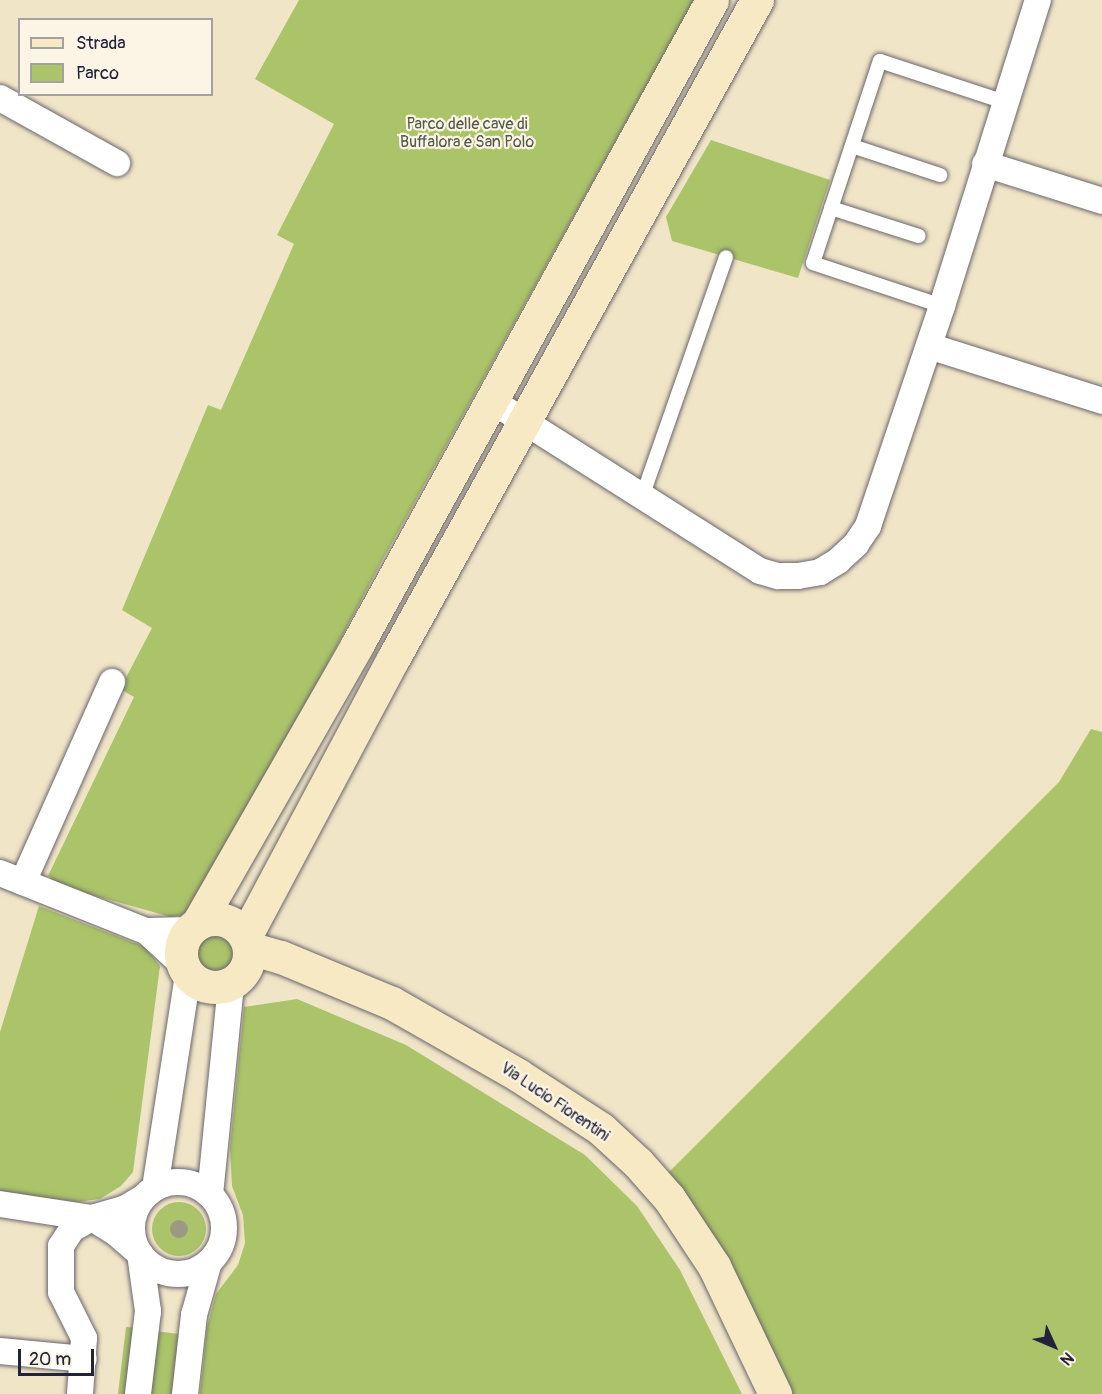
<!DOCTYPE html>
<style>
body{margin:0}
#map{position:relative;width:1102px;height:1394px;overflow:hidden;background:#f1e5c8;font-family:Pangolin,sans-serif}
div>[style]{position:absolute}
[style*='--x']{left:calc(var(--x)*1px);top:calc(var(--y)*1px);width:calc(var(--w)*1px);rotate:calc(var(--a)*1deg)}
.green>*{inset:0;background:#abc369}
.round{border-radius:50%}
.roads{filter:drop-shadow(0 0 2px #6a666c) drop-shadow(0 0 2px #6a666c)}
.lane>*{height:14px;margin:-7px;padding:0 7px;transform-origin:7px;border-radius:7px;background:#fff}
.street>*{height:26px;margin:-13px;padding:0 13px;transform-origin:13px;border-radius:13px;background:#fff}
.street>.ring{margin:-13px;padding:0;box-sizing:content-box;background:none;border:26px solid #fff;border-radius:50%}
.secondary>*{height:33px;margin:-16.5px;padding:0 16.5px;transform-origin:16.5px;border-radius:16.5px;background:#f6e9c3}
.secondary>.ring{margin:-16.5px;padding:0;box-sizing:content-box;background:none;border:33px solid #f6e9c3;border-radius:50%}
.trees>*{width:18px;height:18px;margin:-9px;border-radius:50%;background:#9a9983}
span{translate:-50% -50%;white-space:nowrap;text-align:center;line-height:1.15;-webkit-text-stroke:4.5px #fcf5e5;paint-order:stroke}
.park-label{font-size:16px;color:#525a4b}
.street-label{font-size:16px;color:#22223b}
.legend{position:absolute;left:18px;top:18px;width:195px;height:78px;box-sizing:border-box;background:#fcf5e5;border:2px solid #a5a1a1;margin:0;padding:8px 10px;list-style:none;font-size:18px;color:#22223b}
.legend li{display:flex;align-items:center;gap:12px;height:30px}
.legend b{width:30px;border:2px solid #a5a1a1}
.north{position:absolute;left:1024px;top:1316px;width:60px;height:60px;-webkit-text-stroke:4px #fcf5e5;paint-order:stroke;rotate:134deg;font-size:16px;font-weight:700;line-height:24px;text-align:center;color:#22223b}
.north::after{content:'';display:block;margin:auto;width:21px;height:27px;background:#22223b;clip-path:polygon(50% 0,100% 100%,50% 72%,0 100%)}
.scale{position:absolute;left:18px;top:1349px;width:76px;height:27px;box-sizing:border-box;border:3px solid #22223b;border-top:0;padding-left:8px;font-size:18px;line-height:21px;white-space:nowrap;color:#22223b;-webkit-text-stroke:4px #fcf5e5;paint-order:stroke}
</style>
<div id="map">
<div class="green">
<div style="clip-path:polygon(299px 0,694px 0,383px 559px,201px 903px,183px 915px,171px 917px,49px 883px,51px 877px,48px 876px,134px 697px,120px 689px,152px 628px,122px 610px,208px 405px,221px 410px,294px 244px,277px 235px,334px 124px,255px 79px)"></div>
<div style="clip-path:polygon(711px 140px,830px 180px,798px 278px,672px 241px,666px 217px)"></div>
<div style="clip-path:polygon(1091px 729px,1102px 732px,1102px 1394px,790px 1394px,665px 1176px,1059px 782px)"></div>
<div style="clip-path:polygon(39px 906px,145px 947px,160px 966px,133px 1172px,121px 1186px,100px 1199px,78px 1202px,0 1192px,0 1032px)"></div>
<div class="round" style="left:195px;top:936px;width:38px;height:38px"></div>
<div style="clip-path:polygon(297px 999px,406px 1045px,585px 1155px,637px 1206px,680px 1270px,742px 1394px,200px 1394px,207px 1327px,216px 1294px,238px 1265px,245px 1243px,243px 1215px,232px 1186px,230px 1148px,244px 1007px)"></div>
<div class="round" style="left:152px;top:1202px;width:54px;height:54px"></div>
<div style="clip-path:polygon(126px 1327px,139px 1328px,131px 1394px,118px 1394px)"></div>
<div style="clip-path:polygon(155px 1331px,179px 1334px,172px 1394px,147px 1394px)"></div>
</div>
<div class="roads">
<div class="lane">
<div style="--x:852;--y:146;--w:93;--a:18.2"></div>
<div style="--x:831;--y:208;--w:92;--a:17.7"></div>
<div style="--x:942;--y:306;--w:136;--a:-161.6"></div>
<div style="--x:813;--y:263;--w:213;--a:-71.7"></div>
<div style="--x:880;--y:61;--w:132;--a:18.2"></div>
<div style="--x:642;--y:497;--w:254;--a:-70.7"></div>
</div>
<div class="street">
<div style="--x:0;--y:98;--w:134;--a:29.1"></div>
<div style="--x:985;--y:164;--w:123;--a:17.5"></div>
<div style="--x:929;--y:346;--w:182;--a:17.6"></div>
<div style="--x:492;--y:401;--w:317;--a:32.4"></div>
<div style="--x:760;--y:571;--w:19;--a:16"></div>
<div style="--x:778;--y:576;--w:20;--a:0"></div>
<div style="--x:798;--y:576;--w:22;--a:-10"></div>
<div style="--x:820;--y:572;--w:21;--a:-31"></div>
<div style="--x:838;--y:561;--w:25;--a:-43"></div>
<div style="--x:856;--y:544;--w:22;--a:-56"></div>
<div style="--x:868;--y:526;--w:232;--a:-71.4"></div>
<div style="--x:942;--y:306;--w:321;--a:-72.6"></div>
<div style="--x:0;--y:873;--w:157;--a:21.7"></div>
<div style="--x:146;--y:931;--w:49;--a:42.5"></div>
<div style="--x:23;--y:882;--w:219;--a:-66"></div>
<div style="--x:146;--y:931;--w:43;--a:-1.3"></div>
<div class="ring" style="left:132px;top:1182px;width:66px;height:66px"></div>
<div style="--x:155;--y:1188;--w:216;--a:-81.2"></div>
<div style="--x:210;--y:1195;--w:212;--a:-84.3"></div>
<div style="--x:0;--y:1204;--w:93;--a:8.7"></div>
<div style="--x:92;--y:1218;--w:28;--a:32"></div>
<div style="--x:116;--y:1233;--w:32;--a:41"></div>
<div style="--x:140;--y:1254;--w:58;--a:82"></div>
<div style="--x:148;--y:1311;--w:84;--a:96.9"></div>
<div style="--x:0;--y:1351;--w:84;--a:5.4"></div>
<div style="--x:80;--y:1394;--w:56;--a:-85.9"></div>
<div style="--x:84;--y:1338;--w:51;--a:-116.6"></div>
<div style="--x:61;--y:1292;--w:46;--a:-90"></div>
<div style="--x:61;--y:1246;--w:20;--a:-57"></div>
<div style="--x:72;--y:1229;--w:23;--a:-29"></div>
<div style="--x:92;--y:1218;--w:35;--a:-16"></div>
<div style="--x:126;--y:1208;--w:21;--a:-31"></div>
<div style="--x:185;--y:1394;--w:80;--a:-83.5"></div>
<div style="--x:194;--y:1315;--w:55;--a:-74.2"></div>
</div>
<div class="secondary">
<div class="ring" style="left:181px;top:919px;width:35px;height:35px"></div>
<div style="--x:198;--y:923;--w:320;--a:-60.2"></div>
<div style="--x:357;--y:645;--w:736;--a:-61.17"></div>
<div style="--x:245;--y:937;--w:315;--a:-62"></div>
<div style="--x:393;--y:659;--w:753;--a:-61.09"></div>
<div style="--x:249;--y:948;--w:33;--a:16"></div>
<div style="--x:281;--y:957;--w:120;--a:22.5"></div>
<div style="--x:392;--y:1003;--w:145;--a:29.7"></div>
<div style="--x:518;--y:1075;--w:99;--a:33"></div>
<div style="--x:601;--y:1129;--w:50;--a:42.6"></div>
<div style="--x:638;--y:1163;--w:47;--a:48.5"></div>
<div style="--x:669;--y:1198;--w:82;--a:56.5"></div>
<div style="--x:714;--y:1266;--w:142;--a:64.5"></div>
</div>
</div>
<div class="trees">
<div style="left:179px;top:1229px"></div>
</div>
<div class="park-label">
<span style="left:467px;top:133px">Parco delle cave di<br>Buffalora e San Polo</span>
</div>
<div class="street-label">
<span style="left:555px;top:1102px;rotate:34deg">Via Lucio Fiorentini</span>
</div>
<ul class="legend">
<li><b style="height:8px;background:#f6e9c3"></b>Strada</li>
<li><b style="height:16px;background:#abc369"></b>Parco</li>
</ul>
<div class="north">N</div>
<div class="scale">20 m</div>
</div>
